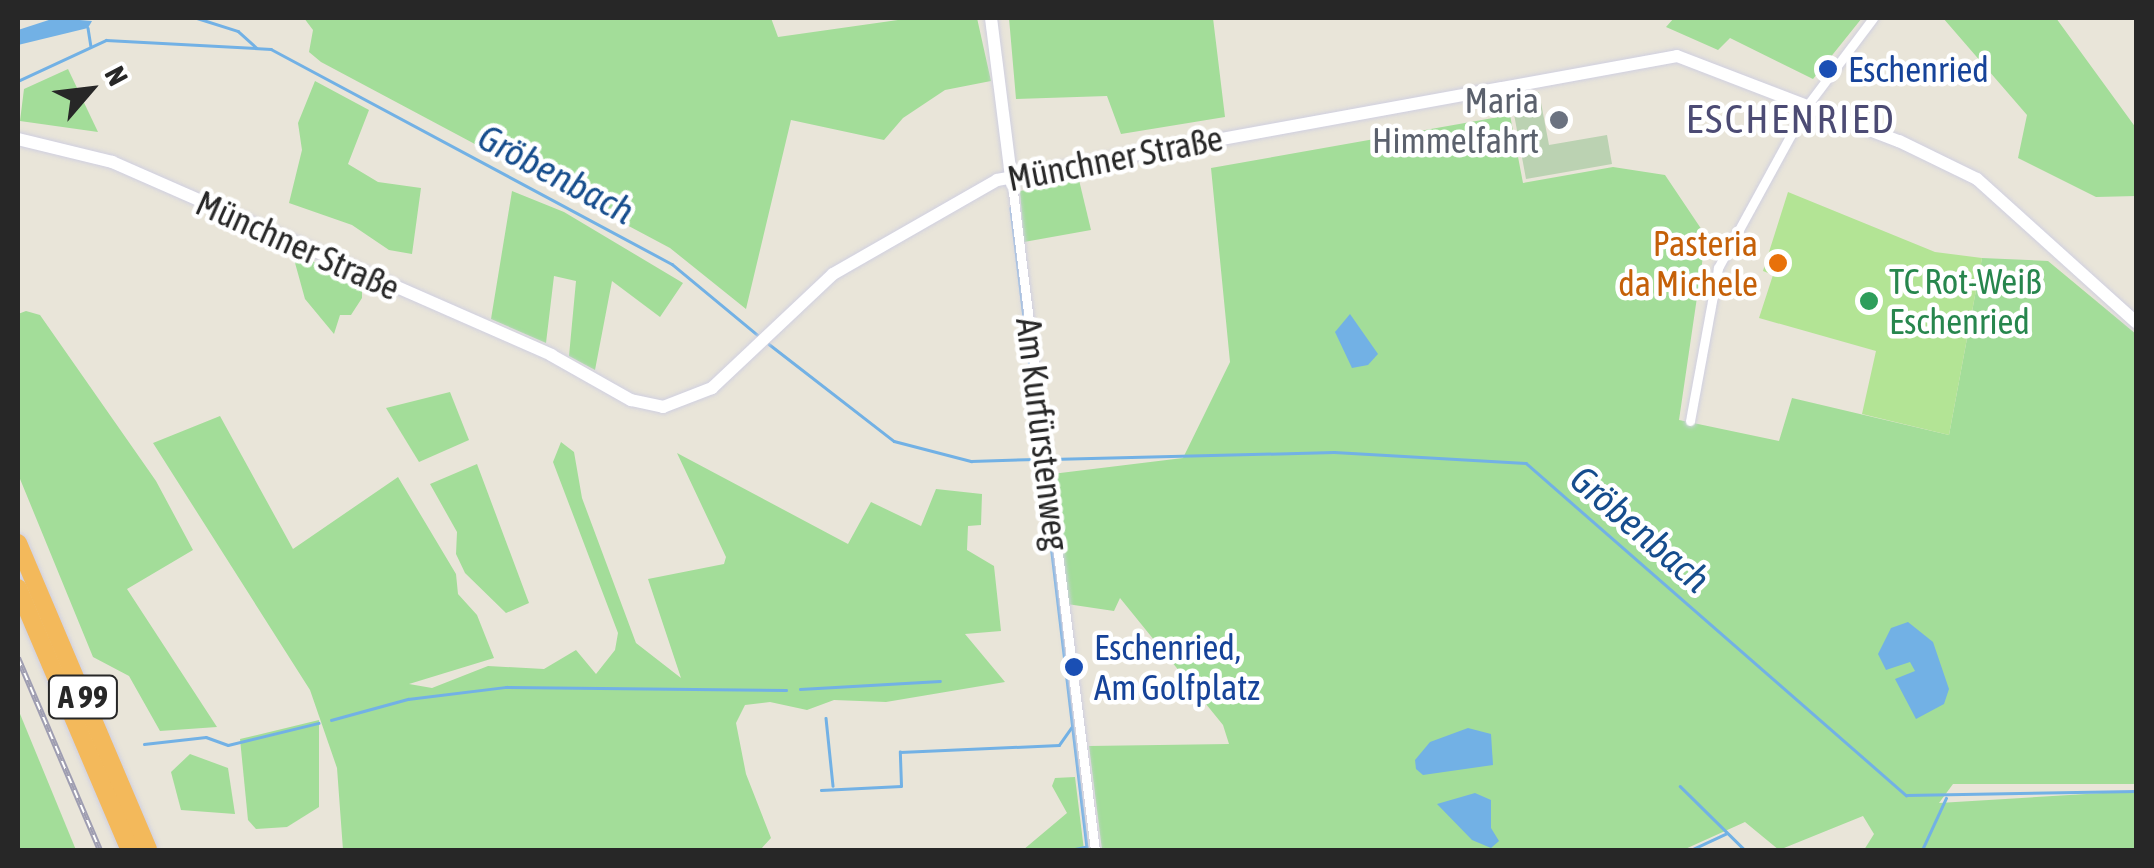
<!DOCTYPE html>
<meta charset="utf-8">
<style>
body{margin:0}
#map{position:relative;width:2154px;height:868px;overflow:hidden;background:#e9e5d9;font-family:"Asap Condensed",sans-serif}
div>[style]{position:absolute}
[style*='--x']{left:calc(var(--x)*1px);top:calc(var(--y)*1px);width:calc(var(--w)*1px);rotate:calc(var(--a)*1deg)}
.green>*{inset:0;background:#a3dd99}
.cemetery>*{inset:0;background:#bbd2b2}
.pitch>*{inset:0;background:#b3e495}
.water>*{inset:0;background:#72b1e5}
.stream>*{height:2.5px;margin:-1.25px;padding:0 1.25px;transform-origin:1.25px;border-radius:1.25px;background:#72b1e5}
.roads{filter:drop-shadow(0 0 2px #cfcfe0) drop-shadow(0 0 2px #cfcfe0)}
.street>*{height:9px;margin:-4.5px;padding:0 4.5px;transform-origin:4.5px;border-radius:4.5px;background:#fff}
.secondary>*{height:12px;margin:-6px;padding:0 6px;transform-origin:6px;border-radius:6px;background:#fff}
.highway>*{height:18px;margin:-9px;padding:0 9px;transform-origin:9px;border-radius:9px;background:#f3b95b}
.rail>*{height:6px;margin-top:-3px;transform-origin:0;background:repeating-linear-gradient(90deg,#fff 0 8px,#9e9db1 0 16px);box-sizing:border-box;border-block:2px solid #9e9db1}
.dots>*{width:28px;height:28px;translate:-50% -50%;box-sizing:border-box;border:5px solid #fff;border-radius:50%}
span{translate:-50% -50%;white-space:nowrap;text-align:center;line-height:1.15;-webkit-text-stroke:9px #fff;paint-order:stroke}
.shield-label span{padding:2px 8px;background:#fff;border:2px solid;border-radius:8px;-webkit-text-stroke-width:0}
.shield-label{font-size:32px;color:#272727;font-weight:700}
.transit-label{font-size:35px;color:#164399}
.left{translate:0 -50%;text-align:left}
.worship-label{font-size:35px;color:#5b616d}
.right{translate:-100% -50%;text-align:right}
.street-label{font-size:35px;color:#272727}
.food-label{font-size:35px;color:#c56008}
.leisure-label{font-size:35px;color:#27864d}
.water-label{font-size:38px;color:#164d8d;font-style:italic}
.quarter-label{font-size:40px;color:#4c4b74;letter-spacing:2.5px}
.frame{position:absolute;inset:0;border:20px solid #272727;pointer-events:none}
.north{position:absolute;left:40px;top:40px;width:100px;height:100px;-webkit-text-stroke:8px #fff;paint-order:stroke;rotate:62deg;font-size:28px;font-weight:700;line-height:40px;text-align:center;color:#272727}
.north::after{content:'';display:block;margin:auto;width:35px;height:45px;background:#272727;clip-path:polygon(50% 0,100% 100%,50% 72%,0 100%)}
</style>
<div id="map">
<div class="green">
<div style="clip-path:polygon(304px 18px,771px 18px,778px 37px,912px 18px,977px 18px,991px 81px,945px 90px,903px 118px,884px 140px,791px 120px,746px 309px,670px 248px,321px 62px,309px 52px,313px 30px)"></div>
<div style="clip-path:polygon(1009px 18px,1213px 18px,1225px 117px,1121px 134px,1107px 96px,1016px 99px)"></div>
<div style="clip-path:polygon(1674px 18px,1862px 18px,1813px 79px,1730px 38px,1718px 50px,1666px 27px)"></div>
<div style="clip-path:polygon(1943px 18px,2056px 18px,2136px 128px,2136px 196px,2096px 197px,2018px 158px,2027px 115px)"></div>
<div style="clip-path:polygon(68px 69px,98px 132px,20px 121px,24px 89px)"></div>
<div style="clip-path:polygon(315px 81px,369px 110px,348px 164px,378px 182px,421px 188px,412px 254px,389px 250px,352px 225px,289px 203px,302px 150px,298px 123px)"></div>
<div style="clip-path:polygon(1510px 115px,1523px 183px,1613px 167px,1665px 175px,1706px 236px,1679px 420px,1779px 441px,1792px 398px,1949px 435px,1982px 258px,2048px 261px,2136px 334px,2136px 784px,1953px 784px,1939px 803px,2136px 791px,2136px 850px,1864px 850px,1874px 834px,1863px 816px,1779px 850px,1745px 822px,1683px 850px,1102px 850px,1089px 746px,1229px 744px,1223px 725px,1120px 598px,1114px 611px,1067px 604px,1052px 474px,1183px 458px,1230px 362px,1211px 168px)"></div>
<div style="clip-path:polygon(1079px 180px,1091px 230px,1024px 242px,1020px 191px)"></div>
<div style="clip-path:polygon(512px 191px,564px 212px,683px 283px,660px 317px,612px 281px,595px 370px,569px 356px,576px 281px,554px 276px,546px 343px,491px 319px)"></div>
<div style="clip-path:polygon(292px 252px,362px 283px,362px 298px,351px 315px,340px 315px,334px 334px,305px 299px)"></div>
<div style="clip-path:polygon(26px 311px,40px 315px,156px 481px,193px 550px,127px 589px,217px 727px,160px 731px,129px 676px,93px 657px,18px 474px,18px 314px)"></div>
<div style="clip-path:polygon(450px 392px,469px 440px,419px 462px,386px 408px)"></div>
<div style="clip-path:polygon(220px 416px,293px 549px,398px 477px,456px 574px,458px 594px,477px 615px,494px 658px,409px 684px,432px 688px,488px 666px,544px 669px,576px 650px,596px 674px,615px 650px,618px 633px,553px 462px,561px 442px,574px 452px,582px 498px,636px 643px,681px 678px,648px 579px,724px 564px,726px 557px,677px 453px,848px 544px,871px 502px,921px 526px,936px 489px,982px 494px,981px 525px,968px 526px,967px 550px,994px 566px,1001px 631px,965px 634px,1005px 682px,886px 702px,834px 700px,807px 710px,770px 702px,745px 705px,736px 723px,746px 774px,771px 838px,760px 850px,343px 850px,337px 768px,310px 690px,153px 443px)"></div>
<div style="clip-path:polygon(477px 464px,529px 603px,506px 613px,465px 573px,456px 554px,457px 532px,430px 484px)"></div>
<div style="clip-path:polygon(18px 709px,76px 850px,18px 850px)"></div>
<div style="clip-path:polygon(319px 720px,319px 807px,287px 827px,256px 829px,248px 820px,240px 739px)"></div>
<div style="clip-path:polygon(190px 754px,228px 768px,235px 814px,181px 810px,171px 772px)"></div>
<div style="clip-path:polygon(1075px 777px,1084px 850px,1023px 850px,1067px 813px,1052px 786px,1055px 778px)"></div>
</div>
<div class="cemetery">
<div style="clip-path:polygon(1539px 92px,1549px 145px,1607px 135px,1612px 164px,1526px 179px,1511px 98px)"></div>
</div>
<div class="pitch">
<div style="clip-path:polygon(1788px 192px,1935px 252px,1982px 258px,1949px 435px,1862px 414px,1876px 351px,1759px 318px,1773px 275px,1763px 271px)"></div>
</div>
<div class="water">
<div style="clip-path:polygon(55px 18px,92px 21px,88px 28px,18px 45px,18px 30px)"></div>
<div style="clip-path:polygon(1350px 314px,1378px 354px,1368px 365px,1352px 368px,1335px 332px)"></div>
<div style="clip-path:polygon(1908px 622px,1933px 642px,1949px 689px,1944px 704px,1916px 719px,1895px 679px,1915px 671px,1910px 662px,1886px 670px,1878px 654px,1891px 628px)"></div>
<div style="clip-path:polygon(1468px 728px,1491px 734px,1493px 765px,1423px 775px,1416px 769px,1415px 760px,1430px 742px)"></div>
<div style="clip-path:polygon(1475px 793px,1491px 800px,1491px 828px,1499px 841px,1491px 848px,1472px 840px,1437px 804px)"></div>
</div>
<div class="stream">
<div style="--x:197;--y:18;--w:43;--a:17.6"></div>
<div style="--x:238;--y:31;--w:25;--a:42"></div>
<div style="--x:88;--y:28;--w:18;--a:81"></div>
<div style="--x:18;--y:81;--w:97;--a:-25"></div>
<div style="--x:106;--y:40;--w:165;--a:3.1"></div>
<div style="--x:271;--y:49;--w:455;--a:28.2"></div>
<div style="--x:672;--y:264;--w:113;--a:39.6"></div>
<div style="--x:1011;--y:208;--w:644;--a:83.22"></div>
<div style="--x:1087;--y:847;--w:14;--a:168"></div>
<div style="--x:769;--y:344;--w:158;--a:37.8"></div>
<div style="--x:894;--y:441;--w:80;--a:14.6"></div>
<div style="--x:971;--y:461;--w:65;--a:-1.8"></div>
<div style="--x:1051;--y:459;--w:283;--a:-1.4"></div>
<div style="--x:1334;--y:452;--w:192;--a:3.3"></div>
<div style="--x:1526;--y:463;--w:505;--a:41.14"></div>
<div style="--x:1906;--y:795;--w:230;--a:-1"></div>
<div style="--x:800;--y:689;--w:140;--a:-3.3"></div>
<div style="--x:826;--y:718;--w:68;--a:84.1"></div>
<div style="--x:331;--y:720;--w:80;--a:-15.3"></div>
<div style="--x:408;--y:699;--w:99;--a:-7"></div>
<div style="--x:506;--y:687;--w:280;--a:0.6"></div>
<div style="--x:144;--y:744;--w:62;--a:-6.4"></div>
<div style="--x:206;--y:737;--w:23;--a:20"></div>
<div style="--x:228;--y:745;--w:93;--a:-13.7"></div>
<div style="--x:1680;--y:786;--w:91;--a:44.6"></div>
<div style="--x:821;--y:790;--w:80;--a:-2.9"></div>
<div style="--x:901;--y:786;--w:34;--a:-92"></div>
<div style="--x:900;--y:752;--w:159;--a:-2.5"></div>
<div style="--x:1059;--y:745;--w:21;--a:-55"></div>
<div style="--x:1691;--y:850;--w:38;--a:-25"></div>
<div style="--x:1922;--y:850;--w:57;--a:-65.2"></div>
</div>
<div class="roads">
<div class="street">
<div style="--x:1012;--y:184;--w:671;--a:82.9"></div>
<div style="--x:1690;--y:421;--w:156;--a:-79.6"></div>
<div style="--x:1718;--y:268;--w:183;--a:-61.3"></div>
<div style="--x:1806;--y:107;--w:111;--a:-53"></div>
</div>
<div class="secondary">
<div style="--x:991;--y:18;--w:167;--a:82.8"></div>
<div style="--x:18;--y:139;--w:97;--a:13.7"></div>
<div style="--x:112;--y:162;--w:480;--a:23.7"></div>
<div style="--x:551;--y:355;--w:92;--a:29.4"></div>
<div style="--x:631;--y:400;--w:33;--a:12"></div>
<div style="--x:663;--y:407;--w:53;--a:-21.2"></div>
<div style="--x:712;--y:388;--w:166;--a:-43.3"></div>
<div style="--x:833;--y:274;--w:189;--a:-29.8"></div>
<div style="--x:997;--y:180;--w:691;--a:-10.33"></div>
<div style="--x:1677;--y:56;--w:238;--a:21"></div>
<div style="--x:1899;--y:141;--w:87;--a:26"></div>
<div style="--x:1977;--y:179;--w:214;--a:42"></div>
</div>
<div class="highway">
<div style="--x:18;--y:543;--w:333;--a:67"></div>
<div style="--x:18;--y:588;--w:285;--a:66.9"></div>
</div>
</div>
<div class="rail">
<div style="--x:18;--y:658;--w:209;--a:66.9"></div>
</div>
<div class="dots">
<div style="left:1828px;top:69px;background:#1a4fb4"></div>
<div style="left:1559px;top:120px;background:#6b7280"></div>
<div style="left:1778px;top:263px;background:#e8710a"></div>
<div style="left:1869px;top:301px;background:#2e9e5b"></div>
<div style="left:1074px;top:667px;background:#1a4fb4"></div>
</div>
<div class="shield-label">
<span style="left:83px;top:697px">A 99</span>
</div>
<div class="transit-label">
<span class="left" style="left:1848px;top:69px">Eschenried</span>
<span class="left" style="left:1094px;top:667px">Eschenried,<br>Am Golfplatz</span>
</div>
<div class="worship-label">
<span class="right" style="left:1539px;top:120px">Maria<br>Himmelfahrt</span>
</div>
<div class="street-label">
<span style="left:1115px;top:158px;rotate:-11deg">Münchner Straße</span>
<span style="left:298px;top:245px;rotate:24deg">Münchner Straße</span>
<span style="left:1043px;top:434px;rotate:83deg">Am Kurfürstenweg</span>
</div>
<div class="food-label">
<span class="right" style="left:1758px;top:263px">Pasteria<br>da Michele</span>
</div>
<div class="leisure-label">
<span class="left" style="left:1889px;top:301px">TC Rot-Weiß<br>Eschenried</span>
</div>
<div class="water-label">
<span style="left:556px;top:174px;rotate:28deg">Gröbenbach</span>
<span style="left:1640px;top:529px;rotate:41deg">Gröbenbach</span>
</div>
<div class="quarter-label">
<span style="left:1791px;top:119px">ESCHENRIED</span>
</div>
<div class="frame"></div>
<div class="north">N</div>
</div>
